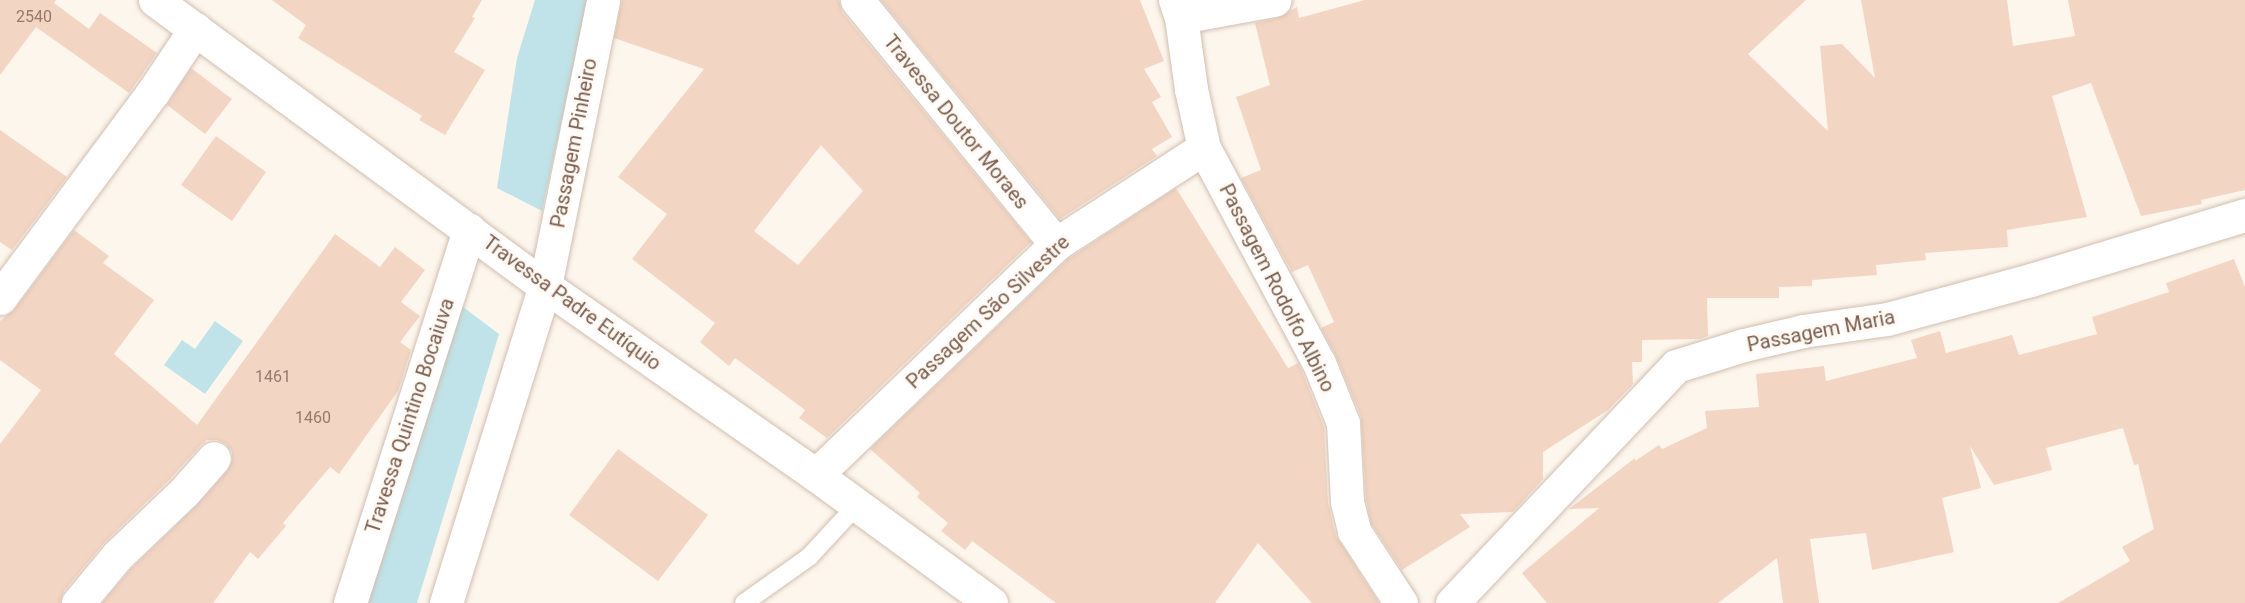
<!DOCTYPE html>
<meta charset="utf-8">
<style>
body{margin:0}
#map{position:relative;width:2245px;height:603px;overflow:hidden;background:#fdf6ec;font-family:Roboto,sans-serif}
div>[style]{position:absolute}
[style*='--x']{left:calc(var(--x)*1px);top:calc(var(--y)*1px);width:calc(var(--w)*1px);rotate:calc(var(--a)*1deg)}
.water>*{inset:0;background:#bfe3e8}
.building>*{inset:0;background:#f3d5c3}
.roads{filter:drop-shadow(0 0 2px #d1beb0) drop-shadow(0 0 2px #d1beb0)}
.service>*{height:18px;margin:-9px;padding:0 9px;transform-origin:9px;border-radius:9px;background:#fff}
.minor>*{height:33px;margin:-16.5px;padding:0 16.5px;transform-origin:16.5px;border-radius:16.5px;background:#fff}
.secondary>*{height:33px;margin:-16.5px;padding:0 16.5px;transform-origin:16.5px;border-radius:16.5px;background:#fff}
span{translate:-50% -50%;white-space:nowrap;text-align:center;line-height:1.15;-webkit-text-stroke:5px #fffaf3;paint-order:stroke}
.number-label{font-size:16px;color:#987a6a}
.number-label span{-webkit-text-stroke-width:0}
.street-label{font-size:20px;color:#7a5c4d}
</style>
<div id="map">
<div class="water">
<div style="clip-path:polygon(535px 0,588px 0,542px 211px,497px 188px,517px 58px)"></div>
<div style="clip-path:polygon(459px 304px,499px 334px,417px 603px,365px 603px)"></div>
<div style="clip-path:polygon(215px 321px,243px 341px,205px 394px,164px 365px,182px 340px,195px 349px)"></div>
</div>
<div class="building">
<div style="clip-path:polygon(0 0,56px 0,54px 3px,89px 29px,100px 13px,157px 53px,129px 93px,36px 27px,0 75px)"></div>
<div style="clip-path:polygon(272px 0,482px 0,472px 17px,475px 18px,454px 52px,485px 70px,445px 135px,419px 120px,422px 116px,298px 38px,306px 25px)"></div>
<div style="clip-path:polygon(evenodd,622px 0,839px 0,842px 12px,1031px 242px,827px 438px,799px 418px,805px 410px,735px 358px,729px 366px,700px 342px,715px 323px,632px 259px,667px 214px,618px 177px,704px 69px,614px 38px,622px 0,821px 145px,863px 191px,798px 265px,754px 231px,821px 145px)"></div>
<div style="clip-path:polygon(881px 0,1140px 0,1164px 61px,1144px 69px,1161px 97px,1152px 102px,1172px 137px,1152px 149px,1157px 156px,1060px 219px)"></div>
<div style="clip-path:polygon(1365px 0,1806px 0,1748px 54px,1828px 131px,1820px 46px,1842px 44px,1875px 78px,1861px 0,2007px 0,2013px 46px,2075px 36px,2068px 0,2245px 0,2245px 190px,2201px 200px,2202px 204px,2141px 216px,2091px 83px,2052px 96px,2087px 217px,2007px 230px,2008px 247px,1925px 253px,1926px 260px,1876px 265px,1877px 275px,1812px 280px,1812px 286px,1779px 287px,1779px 298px,1707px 298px,1708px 336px,1700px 339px,1642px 340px,1642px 362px,1632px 362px,1633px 384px,1608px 410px,1543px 452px,1543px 479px,1513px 512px,1460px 514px,1470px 527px,1402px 570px,1371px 523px,1366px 499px,1361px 416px,1336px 356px,1321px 328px,1334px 322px,1308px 265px,1292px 272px,1241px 178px,1261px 170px,1236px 97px,1270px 85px,1255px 23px,1278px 18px,1297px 7px,1299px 18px)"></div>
<div style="clip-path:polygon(191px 68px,232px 99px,205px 134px,167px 105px)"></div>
<div style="clip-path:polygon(0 130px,67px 177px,12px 250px,0 242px)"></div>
<div style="clip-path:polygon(216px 136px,266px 172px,232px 221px,181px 185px)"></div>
<div style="clip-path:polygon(1176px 188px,1288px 368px,1298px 363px,1302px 371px,1324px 427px,1328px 503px,1336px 536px,1379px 603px,1312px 603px,1258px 543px,1215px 603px,1056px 603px,972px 541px,965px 550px,941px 531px,948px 523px,917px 497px,920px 493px,870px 449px,1068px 259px)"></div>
<div style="clip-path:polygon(74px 230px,109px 256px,103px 263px,154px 300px,114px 354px,197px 425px,335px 234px,380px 267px,395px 247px,425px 270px,401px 302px,420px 316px,400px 342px,411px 350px,398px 391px,339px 474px,330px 467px,283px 523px,286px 526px,258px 559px,250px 552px,213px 603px,102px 603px,131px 569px,197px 505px,228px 470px,232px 461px,232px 452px,226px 444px,217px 440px,207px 440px,200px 446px,170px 479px,104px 543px,64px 591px,60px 603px,0 603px,0 444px,41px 390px,0 360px,0 321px,15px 309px)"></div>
<div style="clip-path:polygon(2234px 259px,2245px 287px,2245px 603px,2058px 603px,2130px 561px,2122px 547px,2154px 529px,2138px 464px,2134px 465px,2123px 428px,2046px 448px,2052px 470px,1994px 485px,1970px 446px,1981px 488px,1942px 498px,1954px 552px,1872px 570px,1866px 533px,1810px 539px,1819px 603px,1783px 603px,1777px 558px,1718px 603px,1547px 603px,1522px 573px,1599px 508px,1569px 509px,1635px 458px,1635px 461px,1659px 445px,1662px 449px,1707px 428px,1705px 411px,1759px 407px,1756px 374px,1824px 366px,1826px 381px,1917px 358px,1911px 340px,1940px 331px,1946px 353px,2012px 335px,2019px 355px,2097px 334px,2092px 317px,2169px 292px,2166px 283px)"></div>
<div style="clip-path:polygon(618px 449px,708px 515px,658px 581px,569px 515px)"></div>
</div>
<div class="roads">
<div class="service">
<div style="--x:744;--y:603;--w:80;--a:-35.3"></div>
<div style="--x:809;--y:557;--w:71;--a:-47.3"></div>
</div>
<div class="minor">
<div style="--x:857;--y:0;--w:315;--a:50.8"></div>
<div style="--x:1175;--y:0;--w:18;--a:71"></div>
<div style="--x:1181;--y:17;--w:73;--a:82.1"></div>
<div style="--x:1191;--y:89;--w:60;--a:77.6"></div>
<div style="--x:1204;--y:148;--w:244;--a:61.9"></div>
<div style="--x:1319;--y:363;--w:65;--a:68.2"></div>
<div style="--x:1343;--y:423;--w:79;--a:87.1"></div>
<div style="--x:1347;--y:502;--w:30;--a:76"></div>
<div style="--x:1354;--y:531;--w:86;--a:56.9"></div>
<div style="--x:1181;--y:17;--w:95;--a:-10.4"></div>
<div style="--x:0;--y:298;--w:257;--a:-53.4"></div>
<div style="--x:153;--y:92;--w:76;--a:-56.3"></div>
<div style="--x:816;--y:475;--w:333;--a:-43.9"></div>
<div style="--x:1056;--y:244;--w:176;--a:-33"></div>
<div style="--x:78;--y:603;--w:61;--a:-50.3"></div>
<div style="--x:117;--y:556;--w:93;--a:-43.7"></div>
<div style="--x:184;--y:492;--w:45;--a:-48.6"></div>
<div style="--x:350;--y:603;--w:392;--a:-72.3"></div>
<div style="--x:446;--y:603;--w:332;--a:-72.7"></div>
<div style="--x:545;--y:286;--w:292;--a:-78.5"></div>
<div style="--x:1452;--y:603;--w:326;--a:-46.6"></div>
<div style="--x:1676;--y:366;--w:71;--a:-17.2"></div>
<div style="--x:1744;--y:345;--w:61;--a:-13.3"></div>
<div style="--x:1803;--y:331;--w:85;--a:-8.1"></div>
<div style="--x:1887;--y:319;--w:149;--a:-15.2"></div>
<div style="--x:2031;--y:280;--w:224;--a:-16.9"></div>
</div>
<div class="secondary">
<div style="--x:155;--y:0;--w:484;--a:36.3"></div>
<div style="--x:545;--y:286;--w:330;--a:34.9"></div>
<div style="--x:816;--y:475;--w:217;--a:36.2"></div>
</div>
</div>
<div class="number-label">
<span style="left:34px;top:17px">2540</span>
<span style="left:273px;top:377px">1461</span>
<span style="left:313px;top:418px">1460</span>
</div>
<div class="street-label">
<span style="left:956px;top:122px;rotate:51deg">Travessa Doutor Moraes</span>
<span style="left:574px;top:143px;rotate:-79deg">Passagem Pinheiro</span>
<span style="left:1277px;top:288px;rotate:63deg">Passagem Rodolfo Albino</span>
<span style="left:572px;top:303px;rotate:36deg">Travessa Padre Eutíquio</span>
<span style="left:988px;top:312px;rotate:-43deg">Passagem São Silvestre</span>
<span style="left:1821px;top:331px;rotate:-11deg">Passagem Maria</span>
<span style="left:410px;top:416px;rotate:-72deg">Travessa Quintino Bocaiuva</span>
</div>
</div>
